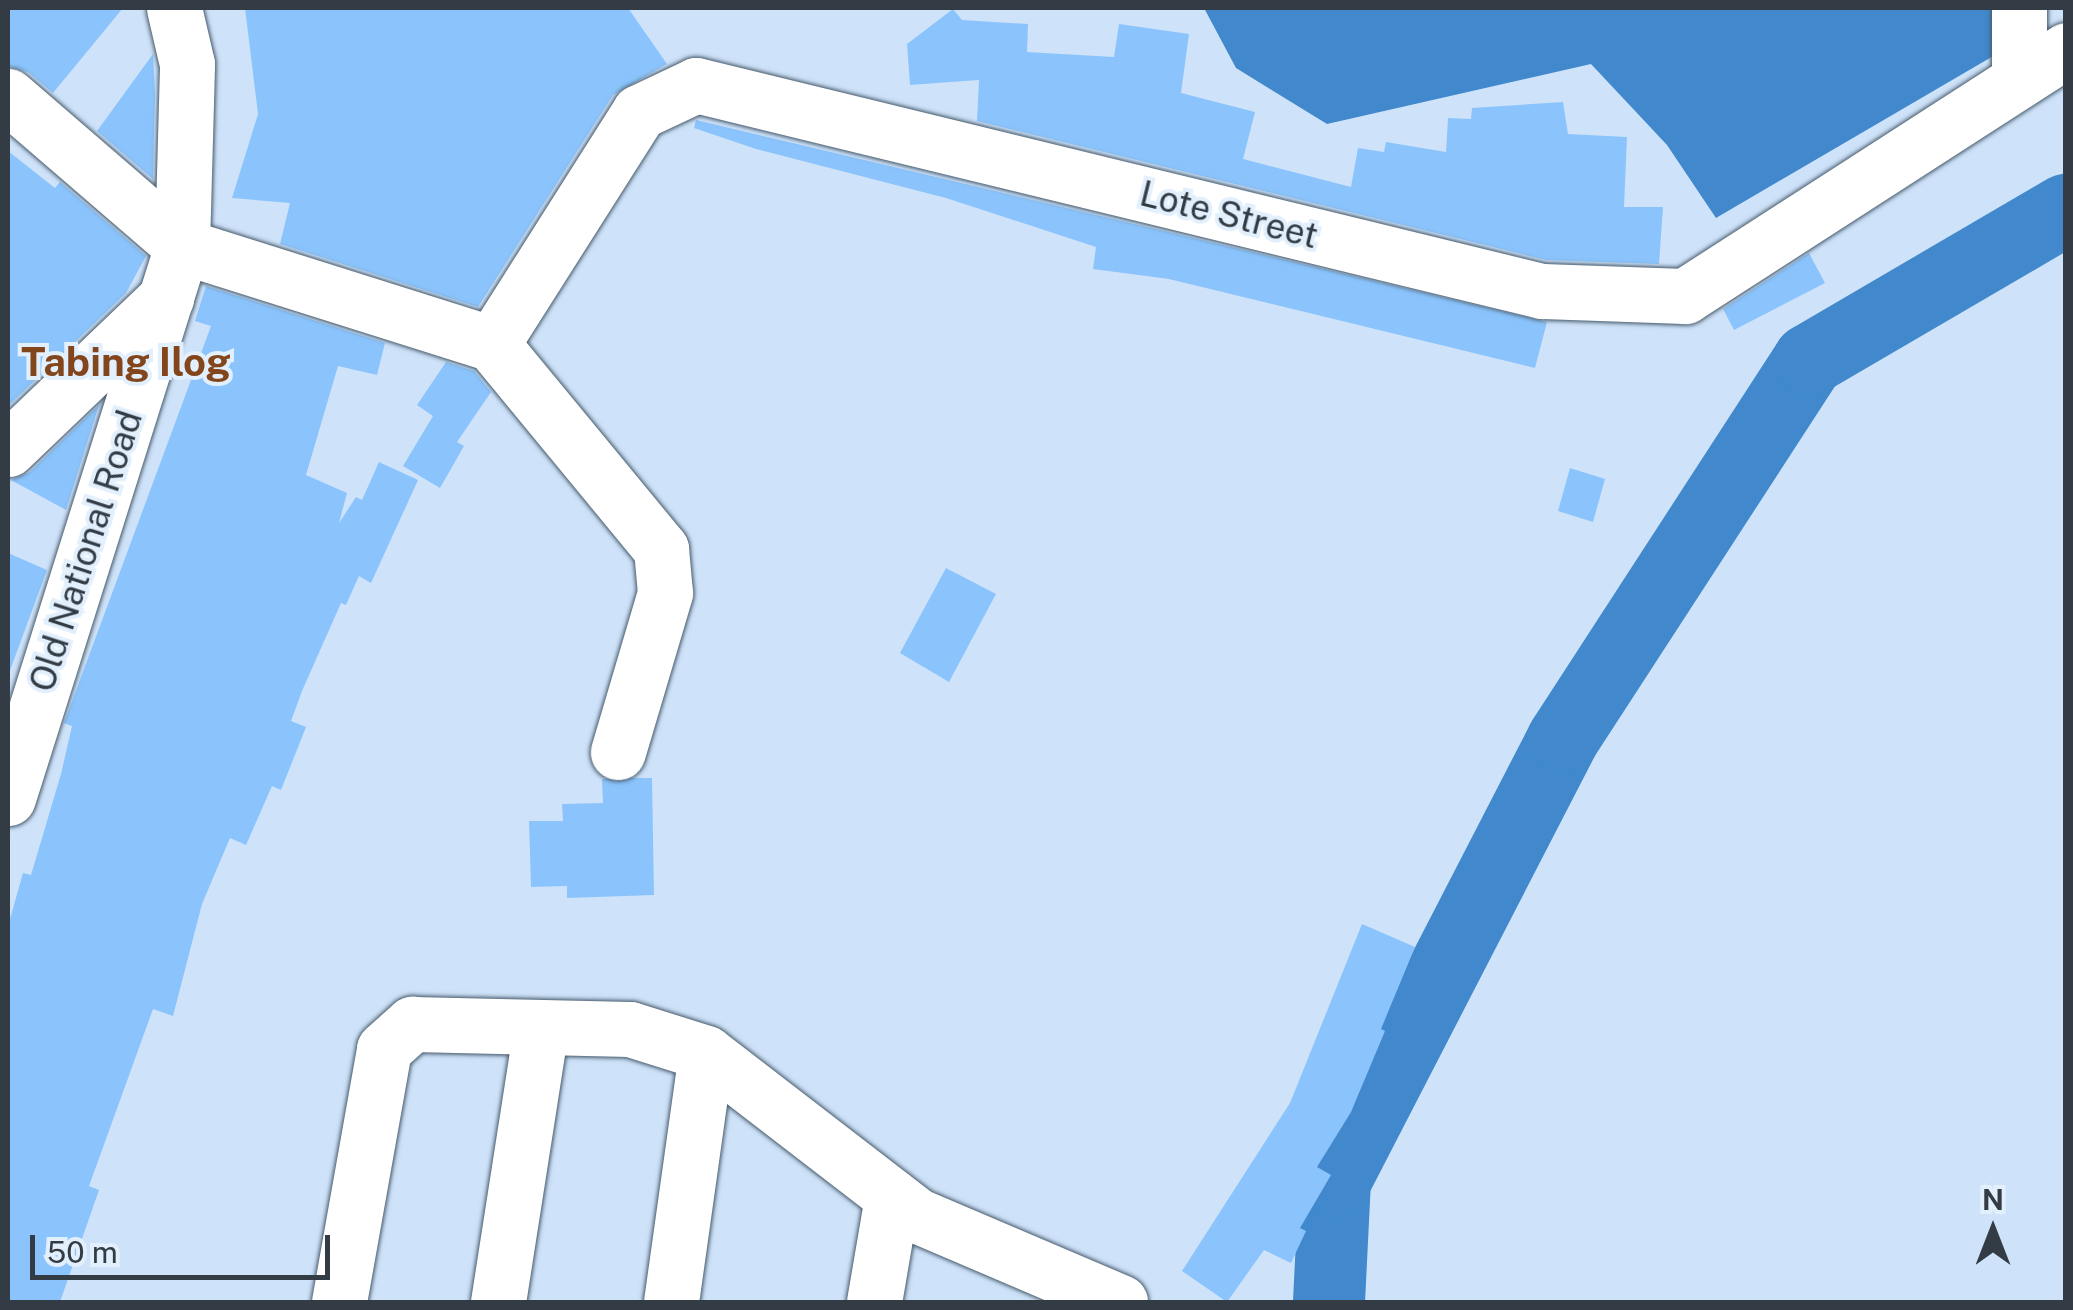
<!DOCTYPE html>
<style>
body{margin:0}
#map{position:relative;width:2073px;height:1310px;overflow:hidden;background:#cee3f9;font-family:"Public Sans",sans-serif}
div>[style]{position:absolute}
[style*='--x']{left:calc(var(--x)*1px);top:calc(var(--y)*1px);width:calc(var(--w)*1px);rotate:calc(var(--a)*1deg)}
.water>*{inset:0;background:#4189cc}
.river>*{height:72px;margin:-36px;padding:0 36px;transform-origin:36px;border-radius:36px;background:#4189cc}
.building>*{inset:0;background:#8bc4fc}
.roads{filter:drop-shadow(0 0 2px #475a6c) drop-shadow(0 0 2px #475a6c)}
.minor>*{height:55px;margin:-27.5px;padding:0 27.5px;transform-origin:27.5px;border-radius:27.5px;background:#fff}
.major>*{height:55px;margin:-27.5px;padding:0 27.5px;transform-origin:27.5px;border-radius:27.5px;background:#fff}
span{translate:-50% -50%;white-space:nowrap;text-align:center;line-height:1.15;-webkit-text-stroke:8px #e2effc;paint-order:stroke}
.street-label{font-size:35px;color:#333c45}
.quarter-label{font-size:40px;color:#83451c;font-weight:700}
.frame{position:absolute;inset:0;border:10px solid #333c45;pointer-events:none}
.north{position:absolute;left:1943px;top:1180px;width:100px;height:100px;-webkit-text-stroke:8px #e2effc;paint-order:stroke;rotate:0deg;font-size:28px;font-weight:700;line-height:40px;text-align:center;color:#333c45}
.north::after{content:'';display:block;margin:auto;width:35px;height:45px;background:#333c45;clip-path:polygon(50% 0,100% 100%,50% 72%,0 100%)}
.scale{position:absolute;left:30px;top:1235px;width:300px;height:45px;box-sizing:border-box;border:5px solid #333c45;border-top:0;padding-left:12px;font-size:30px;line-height:35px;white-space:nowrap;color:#333c45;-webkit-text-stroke:8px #e2effc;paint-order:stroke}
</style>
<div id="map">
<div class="water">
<div style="clip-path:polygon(1204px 8px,1992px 8px,1995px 55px,1716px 218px,1667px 145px,1591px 64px,1327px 124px,1236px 68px)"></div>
</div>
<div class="river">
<div style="--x:1329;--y:1302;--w:121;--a:-87.2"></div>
<div style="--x:1335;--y:1181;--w:497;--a:-62.7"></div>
<div style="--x:1563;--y:739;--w:452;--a:-57"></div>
<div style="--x:1809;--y:360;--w:298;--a:-30.3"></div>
</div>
<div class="building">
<div style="clip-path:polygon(8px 8px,123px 8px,53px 93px,28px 72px,8px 66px)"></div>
<div style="clip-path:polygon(245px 8px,628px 8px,667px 64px,613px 95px,478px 307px,280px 244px,290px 203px,232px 198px,258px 114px)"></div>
<div style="clip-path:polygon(953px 9px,962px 20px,1028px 24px,1027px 52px,1114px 57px,1119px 24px,1189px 34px,1181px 93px,1255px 112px,1243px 159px,1351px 187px,1358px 148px,1384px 152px,1386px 142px,1446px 152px,1448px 118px,1471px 119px,1472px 108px,1563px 102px,1568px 134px,1627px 137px,1624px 207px,1663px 207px,1659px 264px,1546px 260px,977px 121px,979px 80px,910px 85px,907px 44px)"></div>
<div style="clip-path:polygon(153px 54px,155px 93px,153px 179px,97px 131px)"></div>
<div style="clip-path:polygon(696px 120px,1547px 322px,1535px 368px,1169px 279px,1093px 269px,1096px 247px,946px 198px,756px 149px,694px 128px)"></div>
<div style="clip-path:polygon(8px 151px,55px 188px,60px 182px,146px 256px,126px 293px,8px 406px)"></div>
<div style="clip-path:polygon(1809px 253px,1825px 283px,1734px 330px,1723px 309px)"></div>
<div style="clip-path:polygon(206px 286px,385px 343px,377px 375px,338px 366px,306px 475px,347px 493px,339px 523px,356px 497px,362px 500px,379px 462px,418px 480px,371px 583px,359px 576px,346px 605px,341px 603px,302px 691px,291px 721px,306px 727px,281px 790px,272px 786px,246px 845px,230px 838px,202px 904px,173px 1016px,153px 1009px,89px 1186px,99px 1190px,60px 1302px,8px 1302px,8px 926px,23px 873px,31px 875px,61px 774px,72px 726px,64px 723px,211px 326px,195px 321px)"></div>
<div style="clip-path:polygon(446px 362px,474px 371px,491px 392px,457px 442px,464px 446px,440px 488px,403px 466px,433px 416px,417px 405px)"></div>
<div style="clip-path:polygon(99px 405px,66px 510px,11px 480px,30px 472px)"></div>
<div style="clip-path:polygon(1570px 468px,1605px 479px,1593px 522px,1558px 511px)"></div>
<div style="clip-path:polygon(8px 553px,47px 570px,8px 676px)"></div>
<div style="clip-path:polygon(946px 568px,996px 594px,949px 682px,900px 653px)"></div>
<div style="clip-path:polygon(633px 778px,652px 778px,654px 895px,567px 898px,567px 886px,531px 887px,529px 821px,563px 821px,562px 804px,603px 803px,602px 779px)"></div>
<div style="clip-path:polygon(1362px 924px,1415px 947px,1381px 1029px,1385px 1031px,1351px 1112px,1317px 1167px,1331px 1175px,1300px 1228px,1306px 1231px,1291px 1263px,1264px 1250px,1227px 1302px,1182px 1271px,1290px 1103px)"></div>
</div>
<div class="roads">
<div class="minor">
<div style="--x:2019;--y:75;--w:67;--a:-90"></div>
<div style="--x:8;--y:96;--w:230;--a:40.8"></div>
<div style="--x:182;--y:246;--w:325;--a:17.5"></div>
<div style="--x:492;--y:344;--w:266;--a:50.5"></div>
<div style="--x:661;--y:549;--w:44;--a:84.8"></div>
<div style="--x:665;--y:593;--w:166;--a:106.5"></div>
<div style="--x:492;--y:344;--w:275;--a:-57.6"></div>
<div style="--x:639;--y:112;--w:63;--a:-25.3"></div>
<div style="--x:696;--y:85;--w:871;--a:13.69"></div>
<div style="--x:1542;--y:291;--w:143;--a:2"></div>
<div style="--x:1685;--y:296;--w:454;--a:-32.8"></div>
<div style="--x:8;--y:449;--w:219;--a:-43.7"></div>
<div style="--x:339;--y:1302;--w:257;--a:-79.9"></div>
<div style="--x:384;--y:1049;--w:38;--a:-42"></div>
<div style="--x:412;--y:1024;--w:218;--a:1.3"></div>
<div style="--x:630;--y:1029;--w:80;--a:17.5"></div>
<div style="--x:706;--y:1053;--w:265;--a:37.6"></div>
<div style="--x:916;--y:1215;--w:222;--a:23.1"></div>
<div style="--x:498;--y:1302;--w:278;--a:-81.1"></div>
<div style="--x:671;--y:1302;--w:251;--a:-82"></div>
<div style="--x:874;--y:1302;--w:107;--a:-80.3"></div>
</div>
<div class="major">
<div style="--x:8;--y:798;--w:579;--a:-72.5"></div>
<div style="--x:182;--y:246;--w:182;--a:-88.4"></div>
<div style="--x:187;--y:64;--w:57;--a:-103.1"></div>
</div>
</div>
<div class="street-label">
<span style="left:1229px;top:215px;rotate:14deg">Lote Street</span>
<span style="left:86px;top:551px;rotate:-72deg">Old National Road</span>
</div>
<div class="quarter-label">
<span style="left:126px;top:362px">Tabing Ilog</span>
</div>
<div class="frame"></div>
<div class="north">N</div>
<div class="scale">50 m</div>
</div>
